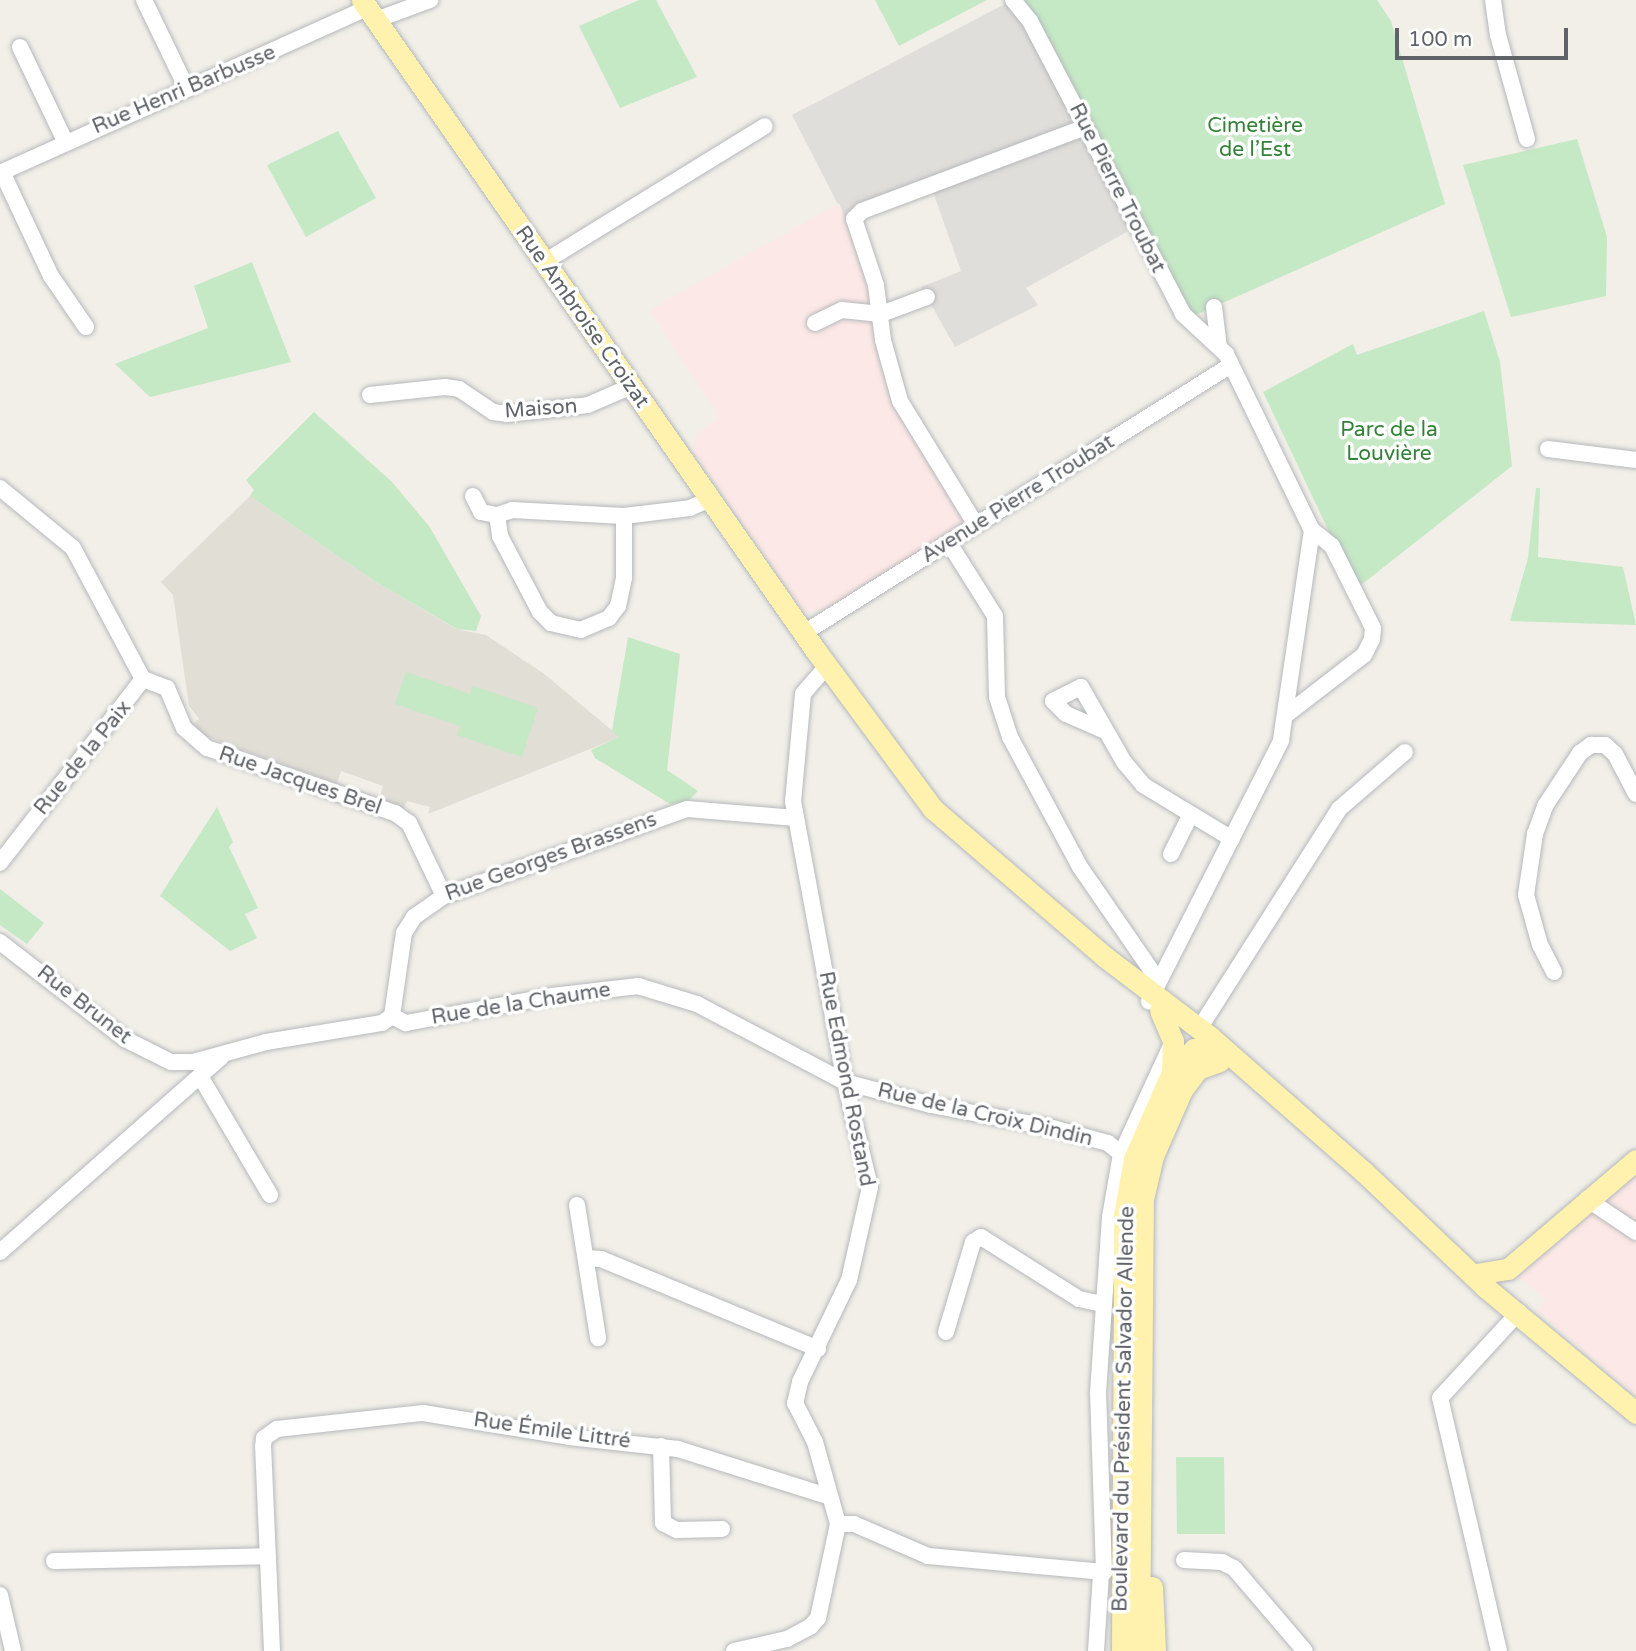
<!DOCTYPE html>
<meta charset="utf-8">
<style>
body{margin:0}
#map{position:relative;width:1636px;height:1651px;overflow:hidden;background:#f1efe8;font-family:"Varela Round",sans-serif}
div>[style]{position:absolute}
[style*='--x']{left:calc(var(--x)*1px);top:calc(var(--y)*1px);width:calc(var(--w)*1px);rotate:calc(var(--a)*1deg)}
.industrial>*{inset:0;background:#e0deda}
.education>*{inset:0;background:#e1ded6}
.medical>*{inset:0;background:#fce8e6}
.green>*{inset:0;background:#c5e8c5}
.roads{filter:drop-shadow(0 0 2px #b5b8bc) drop-shadow(0 0 2px #b5b8bc)}
.minor>*{height:16px;margin:-8px;padding:0 8px;transform-origin:8px;border-radius:8px;background:#fff}
.major>*{height:21px;margin:-10.5px;padding:0 10.5px;transform-origin:10.5px;border-radius:10.5px;background:#fff2af}
span{translate:-50% -50%;white-space:nowrap;text-align:center;line-height:1.15;-webkit-text-stroke:7px #fff;paint-order:stroke}
.street-label{font-size:21px;color:#5f6368}
.park-label{font-size:21px;color:#348238}
.scale{position:absolute;left:1395px;top:28px;width:173px;height:32px;box-sizing:border-box;border:4px solid #5f6368;border-top:0;padding-left:9px;font-size:21px;line-height:24px;white-space:nowrap;color:#5f6368;-webkit-text-stroke:5px #fff;paint-order:stroke}
</style>
<div id="map">
<div class="industrial">
<div style="clip-path:polygon(1007px 3px,1028px 28px,1132px 229px,1026px 288px,1038px 305px,955px 347px,921px 287px,961px 271px,933px 192px,847px 222px,792px 115px)"></div>
</div>
<div class="education">
<div style="clip-path:polygon(250px 496px,376px 582px,456px 629px,486px 635px,543px 673px,620px 737px,428px 814px,430px 807px,407px 801px,404px 808px,379px 800px,383px 786px,341px 771px,337px 784px,200px 734px,192px 725px,199px 719px,189px 706px,173px 595px,161px 582px)"></div>
</div>
<div class="medical">
<div style="clip-path:polygon(839px 203px,863px 264px,882px 347px,969px 522px,822px 611px,804px 612px,692px 450px,697px 434px,716px 420px,717px 413px,649px 310px)"></div>
<div style="clip-path:polygon(1636px 1170px,1636px 1396px,1537px 1310px,1546px 1299px,1518px 1277px,1563px 1228px)"></div>
</div>
<div class="green">
<div style="clip-path:polygon(639px 0,656px 0,697px 77px,620px 108px,579px 26px)"></div>
<div style="clip-path:polygon(875px 0,987px 0,899px 46px)"></div>
<div style="clip-path:polygon(1019px 0,1377px 0,1391px 21px,1445px 204px,1191px 317px)"></div>
<div style="clip-path:polygon(338px 131px,376px 198px,306px 237px,267px 165px)"></div>
<div style="clip-path:polygon(1577px 139px,1607px 237px,1606px 296px,1511px 317px,1463px 165px)"></div>
<div style="clip-path:polygon(252px 262px,291px 362px,150px 397px,115px 364px,208px 328px,194px 286px)"></div>
<div style="clip-path:polygon(1484px 311px,1500px 362px,1512px 466px,1356px 589px,1263px 392px,1353px 344px,1357px 355px)"></div>
<div style="clip-path:polygon(314px 412px,391px 481px,429px 526px,481px 616px,476px 631px,457px 629px,376px 582px,250px 496px,254px 490px,246px 480px)"></div>
<div style="clip-path:polygon(1536px 488px,1540px 488px,1538px 557px,1623px 567px,1636px 625px,1510px 621px,1528px 558px)"></div>
<div style="clip-path:polygon(628px 637px,680px 654px,667px 770px,698px 791px,689px 800px,670px 804px,595px 758px,591px 750px,619px 737px,612px 731px)"></div>
<div style="clip-path:polygon(406px 672px,470px 694px,473px 686px,538px 708px,522px 757px,457px 735px,460px 726px,395px 704px)"></div>
<div style="clip-path:polygon(217px 807px,233px 842px,229px 847px,258px 908px,245px 914px,257px 938px,230px 951px,160px 896px)"></div>
<div style="clip-path:polygon(0 889px,44px 923px,27px 944px,0 925px)"></div>
<div style="clip-path:polygon(1176px 1457px,1224px 1457px,1225px 1534px,1177px 1534px)"></div>
</div>
<div class="roads">
<div class="minor">
<div style="--x:144;--y:0;--w:99;--a:64.2"></div>
<div style="--x:1013;--y:0;--w:27;--a:51"></div>
<div style="--x:1030;--y:21;--w:331;--a:62.4"></div>
<div style="--x:1183;--y:314;--w:59;--a:42.9"></div>
<div style="--x:1226;--y:354;--w:196;--a:64"></div>
<div style="--x:1312;--y:530;--w:213;--a:98.4"></div>
<div style="--x:1281;--y:741;--w:292;--a:116.9"></div>
<div style="--x:1493;--y:0;--w:35;--a:82"></div>
<div style="--x:1498;--y:35;--w:108;--a:74.4"></div>
<div style="--x:376;--y:20;--w:58;--a:-20.3"></div>
<div style="--x:20;--y:47;--w:104;--a:64.4"></div>
<div style="--x:2;--y:172;--w:115;--a:64.8"></div>
<div style="--x:51;--y:276;--w:62;--a:55.5"></div>
<div style="--x:0;--y:173;--w:403;--a:-24.2"></div>
<div style="--x:544;--y:262;--w:259;--a:-31.6"></div>
<div style="--x:1214;--y:307;--w:38;--a:83"></div>
<div style="--x:815;--y:323;--w:30;--a:-26"></div>
<div style="--x:842;--y:310;--w:39;--a:6"></div>
<div style="--x:881;--y:314;--w:49;--a:-20.3"></div>
<div style="--x:370;--y:395;--w:75;--a:-6.1"></div>
<div style="--x:445;--y:387;--w:14;--a:8"></div>
<div style="--x:459;--y:389;--w:41;--a:34.1"></div>
<div style="--x:493;--y:412;--w:14;--a:8"></div>
<div style="--x:507;--y:414;--w:81;--a:-6.3"></div>
<div style="--x:588;--y:405;--w:48;--a:-23.4"></div>
<div style="--x:1548;--y:449;--w:89;--a:7.1"></div>
<div style="--x:0;--y:488;--w:94;--a:39.4"></div>
<div style="--x:73;--y:548;--w:149;--a:61.9"></div>
<div style="--x:143;--y:679;--w:233;--a:127.9"></div>
<div style="--x:473;--y:496;--w:18;--a:63"></div>
<div style="--x:481;--y:512;--w:16;--a:11"></div>
<div style="--x:624;--y:516;--w:62;--a:90"></div>
<div style="--x:624;--y:578;--w:29;--a:102"></div>
<div style="--x:618;--y:606;--w:15;--a:127"></div>
<div style="--x:609;--y:618;--w:30;--a:157"></div>
<div style="--x:581;--y:630;--w:31;--a:-167"></div>
<div style="--x:551;--y:623;--w:16;--a:-135"></div>
<div style="--x:540;--y:612;--w:86;--a:-117.8"></div>
<div style="--x:500;--y:536;--w:21;--a:-98"></div>
<div style="--x:497;--y:515;--w:16;--a:-18"></div>
<div style="--x:512;--y:510;--w:112;--a:3.1"></div>
<div style="--x:624;--y:516;--w:66;--a:-6.9"></div>
<div style="--x:690;--y:508;--w:22;--a:-24"></div>
<div style="--x:976;--y:525;--w:145;--a:-121.5"></div>
<div style="--x:900;--y:401;--w:63;--a:-105.6"></div>
<div style="--x:883;--y:340;--w:55;--a:-97.3"></div>
<div style="--x:876;--y:285;--w:70;--a:-108.4"></div>
<div style="--x:854;--y:219;--w:11;--a:-45"></div>
<div style="--x:862;--y:211;--w:238;--a:-20.6"></div>
<div style="--x:949;--y:543;--w:86;--a:57.8"></div>
<div style="--x:995;--y:616;--w:81;--a:88.6"></div>
<div style="--x:997;--y:697;--w:42;--a:72"></div>
<div style="--x:1010;--y:737;--w:148;--a:61.7"></div>
<div style="--x:1080;--y:867;--w:134;--a:55.4"></div>
<div style="--x:804;--y:633;--w:504;--a:-32.11"></div>
<div style="--x:827;--y:666;--w:37;--a:131"></div>
<div style="--x:803;--y:694;--w:107;--a:95.3"></div>
<div style="--x:793;--y:801;--w:286;--a:79.5"></div>
<div style="--x:845;--y:1082;--w:108;--a:76.6"></div>
<div style="--x:870;--y:1187;--w:95;--a:102.7"></div>
<div style="--x:849;--y:1280;--w:113;--a:115.7"></div>
<div style="--x:800;--y:1382;--w:22;--a:103"></div>
<div style="--x:795;--y:1403;--w:44;--a:62.9"></div>
<div style="--x:815;--y:1442;--w:85;--a:74.3"></div>
<div style="--x:143;--y:679;--w:26;--a:21"></div>
<div style="--x:167;--y:688;--w:43;--a:67"></div>
<div style="--x:184;--y:728;--w:30;--a:41"></div>
<div style="--x:207;--y:748;--w:199;--a:19.1"></div>
<div style="--x:395;--y:813;--w:17;--a:36"></div>
<div style="--x:409;--y:823;--w:81;--a:64.4"></div>
<div style="--x:1286;--y:715;--w:98;--a:-37.6"></div>
<div style="--x:1364;--y:655;--w:18;--a:-63"></div>
<div style="--x:1372;--y:639;--w:11;--a:-85"></div>
<div style="--x:1373;--y:628;--w:92;--a:-116.6"></div>
<div style="--x:1332;--y:546;--w:26;--a:-141"></div>
<div style="--x:1105;--y:731;--w:43;--a:-156.4"></div>
<div style="--x:1066;--y:714;--w:18;--a:-135"></div>
<div style="--x:1053;--y:701;--w:31;--a:-27"></div>
<div style="--x:1081;--y:687;--w:86;--a:60.2"></div>
<div style="--x:1124;--y:762;--w:30;--a:50"></div>
<div style="--x:1143;--y:785;--w:104;--a:31.2"></div>
<div style="--x:1171;--y:854;--w:42;--a:-63.4"></div>
<div style="--x:0;--y:942;--w:158;--a:37.8"></div>
<div style="--x:125;--y:1039;--w:51;--a:26.6"></div>
<div style="--x:171;--y:1062;--w:22;--a:0"></div>
<div style="--x:193;--y:1062;--w:76;--a:-15.3"></div>
<div style="--x:266;--y:1042;--w:118;--a:-9.3"></div>
<div style="--x:382;--y:1023;--w:12;--a:-35"></div>
<div style="--x:1554;--y:972;--w:30;--a:-117"></div>
<div style="--x:1540;--y:945;--w:52;--a:-105.6"></div>
<div style="--x:1526;--y:895;--w:62;--a:-81.6"></div>
<div style="--x:1535;--y:834;--w:30;--a:-70"></div>
<div style="--x:1545;--y:806;--w:64;--a:-56.6"></div>
<div style="--x:1580;--y:753;--w:14;--a:-36"></div>
<div style="--x:1591;--y:745;--w:14;--a:0"></div>
<div style="--x:1605;--y:745;--w:13;--a:42"></div>
<div style="--x:1615;--y:754;--w:45;--a:62.3"></div>
<div style="--x:392;--y:1016;--w:16;--a:27"></div>
<div style="--x:406;--y:1023;--w:148;--a:-10.5"></div>
<div style="--x:552;--y:996;--w:87;--a:-6.6"></div>
<div style="--x:638;--y:986;--w:62;--a:17"></div>
<div style="--x:697;--y:1004;--w:167;--a:27.8"></div>
<div style="--x:845;--y:1082;--w:89;--a:15"></div>
<div style="--x:931;--y:1105;--w:120;--a:10.6"></div>
<div style="--x:1049;--y:1127;--w:61;--a:15.2"></div>
<div style="--x:1108;--y:1143;--w:17;--a:40"></div>
<div style="--x:392;--y:1016;--w:84;--a:-81.8"></div>
<div style="--x:404;--y:933;--w:19;--a:-58"></div>
<div style="--x:414;--y:917;--w:37;--a:-35"></div>
<div style="--x:444;--y:896;--w:258;--a:-19.7"></div>
<div style="--x:687;--y:809;--w:109;--a:4.7"></div>
<div style="--x:1199;--y:1029;--w:261;--a:-57.5"></div>
<div style="--x:1339;--y:809;--w:87;--a:-40.8"></div>
<div style="--x:200;--y:1076;--w:138;--a:59.5"></div>
<div style="--x:1587;--y:1199;--w:59;--a:34"></div>
<div style="--x:577;--y:1205;--w:135;--a:81"></div>
<div style="--x:0;--y:1252;--w:295;--a:-41.4"></div>
<div style="--x:586;--y:1258;--w:15;--a:4"></div>
<div style="--x:601;--y:1259;--w:235;--a:22.5"></div>
<div style="--x:946;--y:1332;--w:94;--a:-73.3"></div>
<div style="--x:973;--y:1242;--w:9;--a:-32"></div>
<div style="--x:981;--y:1237;--w:116;--a:32.3"></div>
<div style="--x:1079;--y:1299;--w:24;--a:12"></div>
<div style="--x:661;--y:1446;--w:77;--a:88.5"></div>
<div style="--x:663;--y:1523;--w:16;--a:27"></div>
<div style="--x:677;--y:1530;--w:45;--a:-1.3"></div>
<div style="--x:1184;--y:1560;--w:38;--a:3"></div>
<div style="--x:1222;--y:1562;--w:13;--a:27"></div>
<div style="--x:1234;--y:1568;--w:109;--a:49.5"></div>
<div style="--x:54;--y:1561;--w:214;--a:-1.3"></div>
<div style="--x:0;--y:1595;--w:57;--a:76.9"></div>
<div style="--x:272;--y:1651;--w:204;--a:-92.5"></div>
<div style="--x:263;--y:1447;--w:9;--a:-84"></div>
<div style="--x:264;--y:1438;--w:16;--a:-35"></div>
<div style="--x:277;--y:1429;--w:147;--a:-6.3"></div>
<div style="--x:423;--y:1413;--w:148;--a:9.3"></div>
<div style="--x:569;--y:1437;--w:110;--a:6.3"></div>
<div style="--x:678;--y:1449;--w:159;--a:17.5"></div>
<div style="--x:734;--y:1651;--w:54;--a:-12.8"></div>
<div style="--x:787;--y:1639;--w:27;--a:-28"></div>
<div style="--x:811;--y:1626;--w:11;--a:-49"></div>
<div style="--x:818;--y:1618;--w:96;--a:-78"></div>
<div style="--x:838;--y:1524;--w:16;--a:0"></div>
<div style="--x:854;--y:1524;--w:81;--a:23.4"></div>
<div style="--x:928;--y:1556;--w:177;--a:5.2"></div>
<div style="--x:1104;--y:1572;--w:179;--a:-91.9"></div>
<div style="--x:1098;--y:1393;--w:176;--a:-86.1"></div>
<div style="--x:1110;--y:1217;--w:64;--a:-80.1"></div>
<div style="--x:1121;--y:1154;--w:119;--a:-65.2"></div>
<div style="--x:1096;--y:1651;--w:77;--a:-86.3"></div>
<div style="--x:1499;--y:1651;--w:260;--a:-103.1"></div>
<div style="--x:1440;--y:1398;--w:117;--a:-47.4"></div>
</div>
<div class="major">
<div style="--x:362;--y:0;--w:794;--a:55.11"></div>
<div style="--x:816;--y:651;--w:197;--a:53.5"></div>
<div style="--x:933;--y:809;--w:227;--a:40.7"></div>
<div style="--x:1105;--y:957;--w:131;--a:37.2"></div>
<div style="--x:1209;--y:1036;--w:206;--a:41.3"></div>
<div style="--x:1364;--y:1172;--w:167;--a:43.5"></div>
<div style="--x:1485;--y:1287;--w:197;--a:39.8"></div>
<div style="--x:1172;--y:1072;--w:32;--a:-46"></div>
<div style="--x:1194;--y:1049;--w:21;--a:0"></div>
<div style="--x:1215;--y:1049;--w:11;--a:41"></div>
<div style="--x:1476;--y:1274;--w:32;--a:-9"></div>
<div style="--x:1508;--y:1269;--w:168;--a:-40.4"></div>
<div style="--x:1152;--y:1587;--w:64;--a:87.3"></div>
<div style="--x:1122;--y:1651;--w:436;--a:-89.7"></div>
<div style="--x:1124;--y:1215;--w:57;--a:-79.9"></div>
<div style="--x:1134;--y:1159;--w:95;--a:-66.4"></div>
<div style="--x:1172;--y:1072;--w:31;--a:-88"></div>
<div style="--x:1173;--y:1041;--w:33;--a:-113"></div>
<div style="--x:1139;--y:1651;--w:452;--a:-89.5"></div>
<div style="--x:1143;--y:1199;--w:44;--a:-76.9"></div>
<div style="--x:1153;--y:1156;--w:72;--a:-66.3"></div>
<div style="--x:1182;--y:1090;--w:26;--a:-53"></div>
<div style="--x:1198;--y:1069;--w:23;--a:-20"></div>
</div>
</div>
<div class="street-label">
<span style="left:184px;top:90px;rotate:-23deg">Rue Henri Barbusse</span>
<span style="left:1117px;top:188px;rotate:63deg">Rue Pierre Troubat</span>
<span style="left:582px;top:317px;rotate:55deg">Rue Ambroise Croizat</span>
<span style="left:541px;top:409px;rotate:-4deg">Maison</span>
<span style="left:1018px;top:499px;rotate:-32deg">Avenue Pierre Troubat</span>
<span style="left:83px;top:758px;rotate:-51deg">Rue de la Paix</span>
<span style="left:300px;top:781px;rotate:19deg">Rue Jacques Brel</span>
<span style="left:551px;top:857px;rotate:-20deg">Rue Georges Brassens</span>
<span style="left:521px;top:1004px;rotate:-9deg">Rue de la Chaume</span>
<span style="left:84px;top:1005px;rotate:38deg">Rue Brunet</span>
<span style="left:846px;top:1079px;rotate:79deg">Rue Edmond Rostand</span>
<span style="left:985px;top:1115px;rotate:13deg">Rue de la Croix Dindin</span>
<span style="left:1124px;top:1409px;rotate:-89deg">Boulevard du Président Salvador Allende</span>
<span style="left:552px;top:1431px;rotate:8deg">Rue Émile Littré</span>
</div>
<div class="park-label">
<span style="left:1255px;top:138px">Cimetière<br>de l’Est</span>
<span style="left:1389px;top:442px">Parc de la<br>Louvière</span>
</div>
<div class="scale">100 m</div>
</div>
